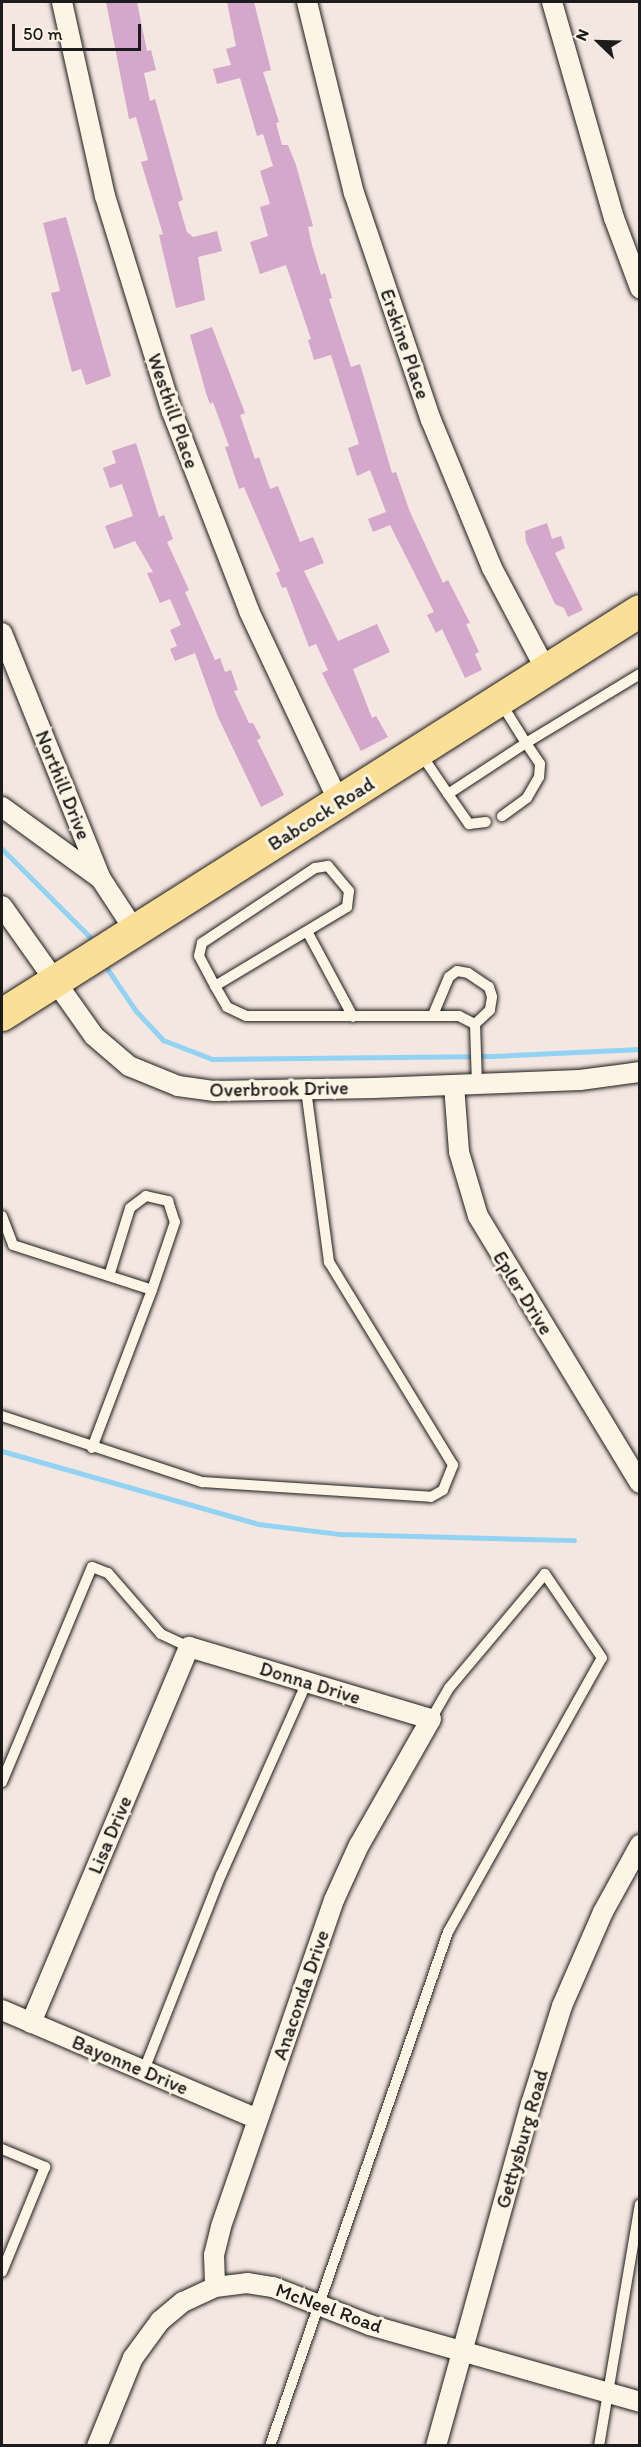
<!DOCTYPE html>
<style>
body{margin:0}
#map{position:relative;width:641px;height:2447px;overflow:hidden;background:#f4e6e0;font-family:Itim,sans-serif}
div>[style]{position:absolute}
[style*='--x']{left:calc(var(--x)*1px);top:calc(var(--y)*1px);width:calc(var(--w)*1px);rotate:calc(var(--a)*1deg)}
.stream>*{height:5px;margin:-2.5px;padding:0 2.5px;transform-origin:2.5px;border-radius:2.5px;background:#92d3f4}
.building>*{inset:0;background:#d4a8cb}
.roads{filter:drop-shadow(0 0 2px #1c1c1c) drop-shadow(0 0 2px #1c1c1c)}
.lane>*{height:10px;margin:-5px;padding:0 5px;transform-origin:5px;border-radius:5px;background:#fcf5e5}
.street>*{height:20px;margin:-10px;padding:0 10px;transform-origin:10px;border-radius:10px;background:#fcf5e5}
.primary>*{height:32px;margin:-16px;padding:0 16px;transform-origin:16px;border-radius:16px;background:#fbdf96}
span{translate:-50% -50%;white-space:nowrap;text-align:center;line-height:1.15;-webkit-text-stroke:6px #fcf5e5;paint-order:stroke}
.street-label{font-size:20px;color:#1c1c1c}
.frame{position:absolute;inset:0;border:3px solid #1c1c1c;pointer-events:none}
.north{position:absolute;left:569px;top:12px;width:60px;height:60px;-webkit-text-stroke:4px #fcf5e5;paint-order:stroke;rotate:293deg;font-size:16px;font-weight:700;line-height:24px;text-align:center;color:#1c1c1c}
.north::after{content:'';display:block;margin:auto;width:21px;height:27px;background:#1c1c1c;clip-path:polygon(50% 0,100% 100%,50% 72%,0 100%)}
.scale{position:absolute;left:12px;top:24px;width:129px;height:27px;box-sizing:border-box;border:3px solid #1c1c1c;border-top:0;padding-left:8px;font-size:18px;line-height:21px;white-space:nowrap;color:#1c1c1c;-webkit-text-stroke:4px #fcf5e5;paint-order:stroke}
</style>
<div id="map">
<div class="stream">
<div style="--x:2;--y:849;--w:124;--a:45"></div>
<div style="--x:108;--y:970;--w:50;--a:55.7"></div>
<div style="--x:136;--y:1011;--w:40;--a:47"></div>
<div style="--x:163;--y:1040;--w:53;--a:21.2"></div>
<div style="--x:212;--y:1059;--w:281;--a:-0.6"></div>
<div style="--x:493;--y:1056;--w:147;--a:-2.7"></div>
<div style="--x:2;--y:1451;--w:266;--a:15.9"></div>
<div style="--x:258;--y:1524;--w:83;--a:7"></div>
<div style="--x:340;--y:1534;--w:234;--a:1.5"></div>
</div>
<div class="building">
<div style="clip-path:polygon(106px 2px,137px 2px,147px 51px,151px 50px,156px 70px,144px 73px,150px 101px,155px 99px,183px 200px,178px 202px,187px 232px,193px 237px,217px 231px,222px 251px,198px 257px,205px 300px,176px 308px,159px 235px,163px 234px,141px 162px,148px 160px,136px 117px,129px 119px)"></div>
<div style="clip-path:polygon(227px 2px,254px 2px,271px 70px,263px 72px,279px 122px,276px 123px,282px 145px,288px 145px,296px 165px,313px 226px,308px 227px,312px 245px,321px 275px,325px 273px,332px 298px,329px 299px,351px 367px,360px 364px,392px 473px,396px 472px,410px 512px,443px 583px,448px 580px,470px 623px,466px 624px,479px 652px,475px 654px,482px 670px,465px 678px,442px 629px,436px 633px,427px 615px,434px 612px,390px 525px,373px 532px,368px 519px,386px 512px,370px 470px,357px 476px,348px 448px,359px 444px,331px 355px,314px 360px,308px 340px,311px 339px,286px 265px,260px 274px,250px 242px,268px 236px,260px 207px,270px 204px,260px 171px,273px 166px,263px 134px,257px 136px,240px 78px,217px 84px,213px 69px,231px 65px,226px 49px,236px 46px)"></div>
<div style="clip-path:polygon(66px 217px,111px 376px,86px 385px,81px 369px,72px 372px,51px 293px,60px 291px,43px 223px)"></div>
<div style="clip-path:polygon(212px 327px,245px 413px,240px 415px,255px 459px,259px 457px,270px 489px,278px 486px,300px 542px,313px 537px,324px 563px,304px 571px,338px 641px,377px 624px,390px 652px,353px 669px,372px 718px,376px 716px,388px 737px,361px 751px,322px 673px,328px 670px,316px 644px,309px 647px,286px 587px,282px 588px,276px 573px,280px 571px,244px 487px,239px 489px,225px 447px,229px 446px,213px 402px,210px 404px,206px 393px,190px 335px)"></div>
<div style="clip-path:polygon(136px 443px,159px 517px,164px 515px,173px 539px,167px 542px,189px 590px,185px 592px,215px 660px,220px 658px,225px 672px,231px 670px,238px 690px,234px 691px,249px 723px,253px 723px,261px 738px,257px 740px,284px 795px,261px 807px,218px 717px,195px 653px,175px 661px,170px 649px,177px 646px,170px 630px,181px 625px,170px 599px,160px 603px,147px 573px,153px 572px,135px 541px,114px 549px,105px 526px,133px 516px,122px 484px,110px 488px,103px 468px,116px 463px,112px 451px)"></div>
<div style="clip-path:polygon(547px 523px,552px 539px,561px 536px,565px 548px,555px 553px,583px 610px,568px 617px,564px 608px,555px 604px,526px 542px,525px 531px)"></div>
</div>
<div class="roads">
<div class="lane">
<div style="--x:501;--y:703;--w:47;--a:58"></div>
<div style="--x:526;--y:743;--w:133;--a:-31.2"></div>
<div style="--x:421;--y:754;--w:48;--a:56"></div>
<div style="--x:448;--y:794;--w:93;--a:-33.2"></div>
<div style="--x:526;--y:743;--w:25;--a:56"></div>
<div style="--x:540;--y:764;--w:13;--a:94"></div>
<div style="--x:539;--y:777;--w:24;--a:120"></div>
<div style="--x:527;--y:798;--w:31;--a:144"></div>
<div style="--x:448;--y:794;--w:37;--a:55"></div>
<div style="--x:469;--y:824;--w:17;--a:-7"></div>
<div style="--x:308;--y:933;--w:95;--a:61.8"></div>
<div style="--x:215;--y:986;--w:154;--a:-30.9"></div>
<div style="--x:347;--y:907;--w:16;--a:-83"></div>
<div style="--x:349;--y:891;--w:33;--a:-130"></div>
<div style="--x:328;--y:866;--w:13;--a:171"></div>
<div style="--x:315;--y:868;--w:136;--a:146.4"></div>
<div style="--x:202;--y:943;--w:13;--a:103"></div>
<div style="--x:199;--y:956;--w:34;--a:62"></div>
<div style="--x:215;--y:986;--w:24;--a:60"></div>
<div style="--x:227;--y:1007;--w:21;--a:25"></div>
<div style="--x:246;--y:1016;--w:213;--a:0"></div>
<div style="--x:459;--y:1016;--w:18;--a:27"></div>
<div style="--x:475;--y:1024;--w:60;--a:88.1"></div>
<div style="--x:433;--y:1015;--w:41;--a:-67.2"></div>
<div style="--x:449;--y:977;--w:10;--a:-37"></div>
<div style="--x:457;--y:971;--w:11;--a:10"></div>
<div style="--x:468;--y:973;--w:25;--a:34"></div>
<div style="--x:489;--y:987;--w:10;--a:73"></div>
<div style="--x:492;--y:997;--w:13;--a:99"></div>
<div style="--x:490;--y:1010;--w:21;--a:137"></div>
<div style="--x:2;--y:1216;--w:31;--a:69"></div>
<div style="--x:13;--y:1245;--w:146;--a:17.9"></div>
<div style="--x:152;--y:1290;--w:169;--a:110.8"></div>
<div style="--x:109;--y:1276;--w:71;--a:-72.8"></div>
<div style="--x:130;--y:1208;--w:20;--a:-37"></div>
<div style="--x:146;--y:1196;--w:23;--a:13"></div>
<div style="--x:168;--y:1201;--w:22;--a:72"></div>
<div style="--x:175;--y:1222;--w:72;--a:108.7"></div>
<div style="--x:2;--y:1416;--w:211;--a:18.3"></div>
<div style="--x:202;--y:1482;--w:229;--a:3.7"></div>
<div style="--x:431;--y:1497;--w:14;--a:-30"></div>
<div style="--x:443;--y:1490;--w:27;--a:-68"></div>
<div style="--x:453;--y:1465;--w:238;--a:-121.4"></div>
<div style="--x:329;--y:1262;--w:175;--a:-97.6"></div>
<div style="--x:2;--y:1782;--w:233;--a:-67.3"></div>
<div style="--x:92;--y:1567;--w:17;--a:21"></div>
<div style="--x:108;--y:1573;--w:81;--a:49"></div>
<div style="--x:161;--y:1634;--w:31;--a:25"></div>
<div style="--x:144;--y:2070;--w:210;--a:-68.5"></div>
<div style="--x:221;--y:1875;--w:211;--a:-66"></div>
<div style="--x:2;--y:2149;--w:47;--a:22.7"></div>
<div style="--x:45;--y:2167;--w:113;--a:112.3"></div>
<div style="--x:270;--y:2446;--w:544;--a:-70.9"></div>
<div style="--x:448;--y:1932;--w:314;--a:-60.7"></div>
<div style="--x:602;--y:1658;--w:102;--a:-124.2"></div>
<div style="--x:545;--y:1574;--w:149;--a:130.1"></div>
<div style="--x:449;--y:1688;--w:36;--a:120"></div>
<div style="--x:599;--y:2446;--w:245;--a:-80.4"></div>
</div>
<div class="street">
<div style="--x:62;--y:2;--w:199;--a:77.5"></div>
<div style="--x:105;--y:196;--w:226;--a:72.8"></div>
<div style="--x:172;--y:412;--w:213;--a:68.8"></div>
<div style="--x:249;--y:611;--w:211;--a:64.8"></div>
<div style="--x:307;--y:2;--w:197;--a:76.2"></div>
<div style="--x:354;--y:193;--w:240;--a:71.3"></div>
<div style="--x:431;--y:420;--w:160;--a:67.6"></div>
<div style="--x:492;--y:568;--w:115;--a:62.1"></div>
<div style="--x:552;--y:2;--w:225;--a:74"></div>
<div style="--x:614;--y:218;--w:75;--a:69.6"></div>
<div style="--x:2;--y:633;--w:265;--a:68.1"></div>
<div style="--x:101;--y:879;--w:62;--a:56.8"></div>
<div style="--x:2;--y:807;--w:122;--a:36"></div>
<div style="--x:2;--y:906;--w:159;--a:54.7"></div>
<div style="--x:94;--y:1036;--w:46;--a:40.6"></div>
<div style="--x:129;--y:1066;--w:53;--a:22.2"></div>
<div style="--x:178;--y:1086;--w:37;--a:8"></div>
<div style="--x:215;--y:1091;--w:159;--a:-1.1"></div>
<div style="--x:374;--y:1088;--w:206;--a:-2.2"></div>
<div style="--x:580;--y:1080;--w:61;--a:-7.6"></div>
<div style="--x:454;--y:1085;--w:67;--a:85.7"></div>
<div style="--x:459;--y:1152;--w:67;--a:73.5"></div>
<div style="--x:478;--y:1216;--w:312;--a:58.8"></div>
<div style="--x:2;--y:2010;--w:278;--a:23.1"></div>
<div style="--x:31;--y:2023;--w:408;--a:-67.2"></div>
<div style="--x:189;--y:1647;--w:252;--a:16.6"></div>
<div style="--x:431;--y:1719;--w:145;--a:119.7"></div>
<div style="--x:359;--y:1845;--w:60;--a:114.4"></div>
<div style="--x:334;--y:1900;--w:346;--a:109.1"></div>
<div style="--x:221;--y:2227;--w:29;--a:104"></div>
<div style="--x:214;--y:2255;--w:32;--a:88"></div>
<div style="--x:97;--y:2446;--w:95;--a:-67.8"></div>
<div style="--x:133;--y:2358;--w:46;--a:-53.9"></div>
<div style="--x:160;--y:2321;--w:30;--a:-40"></div>
<div style="--x:183;--y:2302;--w:35;--a:-25"></div>
<div style="--x:215;--y:2287;--w:32;--a:-7"></div>
<div style="--x:247;--y:2283;--w:26;--a:9"></div>
<div style="--x:273;--y:2287;--w:104;--a:21.4"></div>
<div style="--x:370;--y:2325;--w:281;--a:15.9"></div>
<div style="--x:436;--y:2446;--w:355;--a:-74.5"></div>
<div style="--x:531;--y:2104;--w:103;--a:-72.4"></div>
<div style="--x:562;--y:2006;--w:103;--a:-66.4"></div>
<div style="--x:603;--y:1912;--w:77;--a:-61.1"></div>
</div>
<div class="primary">
<div style="--x:2;--y:1015;--w:755;--a:-32.34"></div>
</div>
</div>
<div class="street-label">
<span style="left:405px;top:344px;rotate:71deg">Erskine Place</span>
<span style="left:173px;top:411px;rotate:71deg">Westhill Place</span>
<span style="left:63px;top:785px;rotate:68deg">Northill Drive</span>
<span style="left:321px;top:814px;rotate:-32deg">Babcock Road</span>
<span style="left:279px;top:1089px;rotate:-1deg">Overbrook Drive</span>
<span style="left:523px;top:1293px;rotate:58deg">Epler Drive</span>
<span style="left:310px;top:1683px;rotate:17deg">Donna Drive</span>
<span style="left:110px;top:1835px;rotate:-67deg">Lisa Drive</span>
<span style="left:301px;top:1995px;rotate:-71deg">Anaconda Drive</span>
<span style="left:130px;top:2065px;rotate:23deg">Bayonne Drive</span>
<span style="left:522px;top:2139px;rotate:-74deg">Gettysburg Road</span>
<span style="left:329px;top:2308px;rotate:20deg">McNeel Road</span>
</div>
<div class="frame"></div>
<div class="north">N</div>
<div class="scale">50 m</div>
</div>
